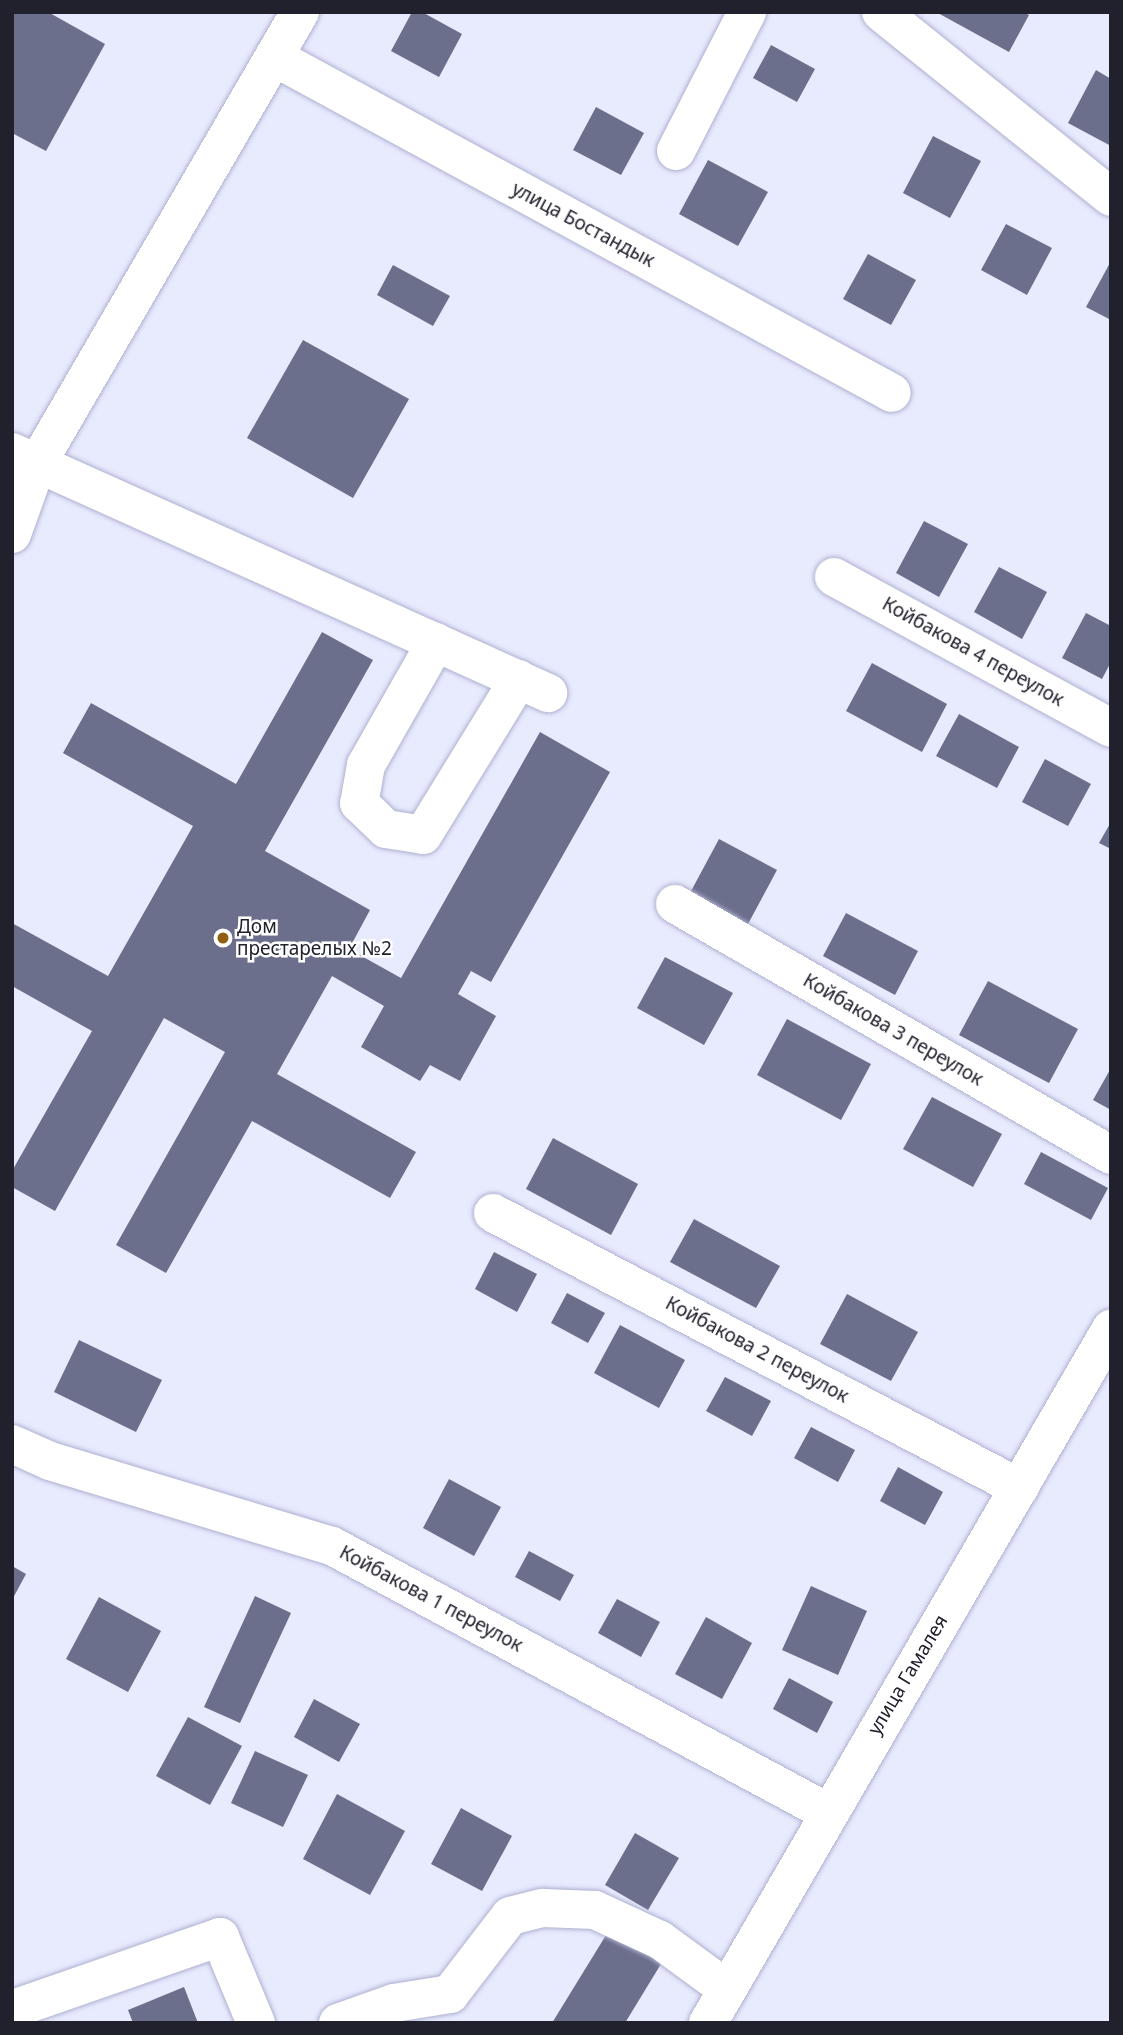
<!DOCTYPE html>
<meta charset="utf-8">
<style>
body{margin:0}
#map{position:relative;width:1123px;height:2035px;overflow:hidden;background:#e8eafe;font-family:"Noto Sans",sans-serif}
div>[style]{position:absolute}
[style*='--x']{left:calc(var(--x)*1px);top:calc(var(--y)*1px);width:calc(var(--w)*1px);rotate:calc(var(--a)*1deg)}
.building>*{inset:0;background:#6c6f8b}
.roads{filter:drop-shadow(0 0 2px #aeb1d0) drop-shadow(0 0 2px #aeb1d0)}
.minor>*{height:38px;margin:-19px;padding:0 19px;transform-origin:19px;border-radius:19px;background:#fff}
.dots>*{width:19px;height:19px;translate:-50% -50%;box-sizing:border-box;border:4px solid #fff;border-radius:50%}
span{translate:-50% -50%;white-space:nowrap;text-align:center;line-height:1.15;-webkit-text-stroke:5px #fff;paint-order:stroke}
.street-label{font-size:19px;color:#20212d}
.poi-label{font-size:19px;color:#20212d}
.left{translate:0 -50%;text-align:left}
.frame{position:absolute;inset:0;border:14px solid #20212d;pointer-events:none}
</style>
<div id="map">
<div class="building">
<div style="clip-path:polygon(12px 12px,48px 12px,105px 44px,46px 151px,12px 133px)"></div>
<div style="clip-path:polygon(412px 12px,422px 12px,462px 34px,439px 77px,391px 51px)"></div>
<div style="clip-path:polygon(936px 12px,1023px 12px,1029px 15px,1009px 52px)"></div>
<div style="clip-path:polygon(771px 45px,815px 69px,797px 102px,753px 78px)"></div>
<div style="clip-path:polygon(1096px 70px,1111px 79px,1111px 146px,1068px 123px)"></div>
<div style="clip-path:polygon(596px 107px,644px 133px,621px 175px,573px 150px)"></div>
<div style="clip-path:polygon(933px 136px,981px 161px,950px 218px,903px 193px)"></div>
<div style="clip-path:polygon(708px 160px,768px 192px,738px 246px,679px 214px)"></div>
<div style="clip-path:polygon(1006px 224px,1052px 248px,1027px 295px,981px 270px)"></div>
<div style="clip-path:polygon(868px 254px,916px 280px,891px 325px,843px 299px)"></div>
<div style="clip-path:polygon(1111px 261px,1111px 320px,1086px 307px)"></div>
<div style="clip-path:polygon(393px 265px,450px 296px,433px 326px,377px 295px)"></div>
<div style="clip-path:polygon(303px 340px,409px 399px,353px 498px,247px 438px)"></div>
<div style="clip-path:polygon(924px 521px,968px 544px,939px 597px,896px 573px)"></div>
<div style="clip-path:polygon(999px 567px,1047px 592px,1022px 639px,974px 612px)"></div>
<div style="clip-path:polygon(1086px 613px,1111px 626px,1111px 662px,1102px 679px,1062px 658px)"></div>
<div style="clip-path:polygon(322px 632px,373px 660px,265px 851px,370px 910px,349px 949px,401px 978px,540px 732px,610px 772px,491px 982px,471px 971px,458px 994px,496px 1016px,460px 1081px,430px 1065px,420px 1081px,361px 1047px,384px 1006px,332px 976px,277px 1074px,416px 1152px,390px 1198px,252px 1121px,166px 1273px,116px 1245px,225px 1052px,164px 1018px,55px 1211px,12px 1187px,12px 1171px,92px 1031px,12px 986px,12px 923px,108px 976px,193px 826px,63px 753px,91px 703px,236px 784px)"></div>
<div style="clip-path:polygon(872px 663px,947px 704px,922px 752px,846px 711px)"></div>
<div style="clip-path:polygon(959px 714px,1019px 747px,997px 788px,936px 756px)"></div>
<div style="clip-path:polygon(1045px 759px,1091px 784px,1068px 826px,1022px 802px)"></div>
<div style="clip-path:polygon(1111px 822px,1111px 849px,1099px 843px)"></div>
<div style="clip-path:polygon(719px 839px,777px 870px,748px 924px,690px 893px)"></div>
<div style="clip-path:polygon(846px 913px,918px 951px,895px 995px,823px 956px)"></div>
<div style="clip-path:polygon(665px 957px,733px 993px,704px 1045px,637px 1008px)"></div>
<div style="clip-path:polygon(988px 981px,1078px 1029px,1049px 1083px,959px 1035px)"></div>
<div style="clip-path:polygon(787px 1019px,871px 1064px,841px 1120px,757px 1075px)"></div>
<div style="clip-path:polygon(1111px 1068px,1111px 1110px,1093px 1100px)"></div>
<div style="clip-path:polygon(932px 1097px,1002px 1134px,973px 1187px,903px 1149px)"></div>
<div style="clip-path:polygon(553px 1138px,638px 1184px,611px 1235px,526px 1189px)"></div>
<div style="clip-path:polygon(1041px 1152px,1108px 1188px,1091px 1220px,1024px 1184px)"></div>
<div style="clip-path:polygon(694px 1219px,780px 1266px,756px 1308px,670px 1262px)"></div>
<div style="clip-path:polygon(494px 1252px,537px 1274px,517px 1312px,475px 1289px)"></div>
<div style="clip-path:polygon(567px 1293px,605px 1313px,588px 1343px,551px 1323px)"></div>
<div style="clip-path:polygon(847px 1294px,918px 1332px,891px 1381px,820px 1344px)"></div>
<div style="clip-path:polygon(620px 1325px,685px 1360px,659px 1408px,594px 1373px)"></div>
<div style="clip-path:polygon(79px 1340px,162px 1380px,136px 1432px,54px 1392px)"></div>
<div style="clip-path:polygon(725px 1377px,771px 1401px,752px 1436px,706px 1411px)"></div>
<div style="clip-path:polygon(811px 1427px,855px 1450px,838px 1482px,794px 1458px)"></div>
<div style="clip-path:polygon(898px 1467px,943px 1492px,925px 1525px,880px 1501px)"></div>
<div style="clip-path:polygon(449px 1479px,501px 1507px,474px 1556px,423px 1528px)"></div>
<div style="clip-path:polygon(529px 1551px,574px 1575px,560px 1601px,515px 1577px)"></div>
<div style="clip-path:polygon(12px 1566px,26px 1574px,12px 1600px)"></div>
<div style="clip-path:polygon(811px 1586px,867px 1611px,838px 1675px,782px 1650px)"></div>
<div style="clip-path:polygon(255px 1596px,291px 1613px,240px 1723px,204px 1707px)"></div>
<div style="clip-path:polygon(99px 1597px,161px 1631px,128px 1692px,66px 1659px)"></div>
<div style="clip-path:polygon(617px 1599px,660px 1622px,641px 1657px,598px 1633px)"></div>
<div style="clip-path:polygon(706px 1617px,752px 1643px,722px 1699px,675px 1674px)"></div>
<div style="clip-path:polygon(789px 1678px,833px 1702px,817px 1733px,773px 1709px)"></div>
<div style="clip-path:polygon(314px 1699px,360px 1724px,339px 1762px,294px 1737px)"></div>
<div style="clip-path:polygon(188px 1717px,242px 1746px,210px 1805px,156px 1776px)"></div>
<div style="clip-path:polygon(255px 1751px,308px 1775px,283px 1827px,231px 1803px)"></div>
<div style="clip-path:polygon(337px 1794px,405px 1831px,370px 1895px,303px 1859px)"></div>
<div style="clip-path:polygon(461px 1808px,512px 1836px,482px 1891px,431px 1864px)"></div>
<div style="clip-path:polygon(635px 1833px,679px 1858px,648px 1910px,605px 1885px)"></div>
<div style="clip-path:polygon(611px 1927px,664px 1959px,625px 2023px,552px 2023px)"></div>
<div style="clip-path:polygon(184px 1987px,198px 2023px,133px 2023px,128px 2010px)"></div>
</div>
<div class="roads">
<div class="minor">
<div style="--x:881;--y:12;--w:295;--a:38.8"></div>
<div style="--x:274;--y:57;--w:703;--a:28.53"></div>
<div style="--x:676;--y:151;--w:156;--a:-62.9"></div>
<div style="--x:12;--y:452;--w:588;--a:24.21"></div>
<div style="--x:12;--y:534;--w:74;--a:-70.3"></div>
<div style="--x:37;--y:464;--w:523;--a:-59.81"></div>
<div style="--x:834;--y:577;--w:315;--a:28.6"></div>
<div style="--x:436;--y:642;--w:142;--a:119.6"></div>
<div style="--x:366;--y:765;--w:39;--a:100"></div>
<div style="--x:359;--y:803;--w:37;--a:44"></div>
<div style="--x:386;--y:829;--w:37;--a:9"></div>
<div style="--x:423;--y:835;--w:183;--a:-58.4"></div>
<div style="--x:675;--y:904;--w:503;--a:29.93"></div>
<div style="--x:493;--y:1213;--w:594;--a:27.56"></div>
<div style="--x:12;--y:1444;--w:42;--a:24.1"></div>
<div style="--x:50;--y:1461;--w:295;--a:16.8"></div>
<div style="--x:332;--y:1546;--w:562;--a:28.25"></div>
<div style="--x:19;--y:2007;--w:213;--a:-19.2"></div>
<div style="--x:220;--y:1937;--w:93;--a:67.3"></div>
<div style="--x:338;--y:2023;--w:59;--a:-19.7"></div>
<div style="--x:394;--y:2003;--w:57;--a:-9.1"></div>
<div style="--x:450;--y:1994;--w:98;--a:-52.4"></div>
<div style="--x:510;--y:1916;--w:34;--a:-14"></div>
<div style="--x:543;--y:1908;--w:52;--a:2.2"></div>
<div style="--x:595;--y:1910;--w:72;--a:24.8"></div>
<div style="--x:660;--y:1940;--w:83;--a:36.2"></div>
<div style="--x:708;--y:2023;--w:803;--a:-59.86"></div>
</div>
</div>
<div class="dots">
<div style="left:223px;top:938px;background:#915f10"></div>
</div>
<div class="street-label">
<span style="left:583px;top:225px;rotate:28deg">улица Бостандык</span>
<span style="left:973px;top:652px;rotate:29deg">Койбакова 4 переулок</span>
<span style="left:893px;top:1030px;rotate:30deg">Койбакова 3 переулок</span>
<span style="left:757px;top:1350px;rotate:28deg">Койбакова 2 переулок</span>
<span style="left:431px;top:1599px;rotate:28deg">Койбакова 1 переулок</span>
<span style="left:908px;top:1675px;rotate:-59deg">улица Гамалея</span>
</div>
<div class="poi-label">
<span class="left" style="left:237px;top:938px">Дом<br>престарелых №2</span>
</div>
<div class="frame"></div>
</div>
